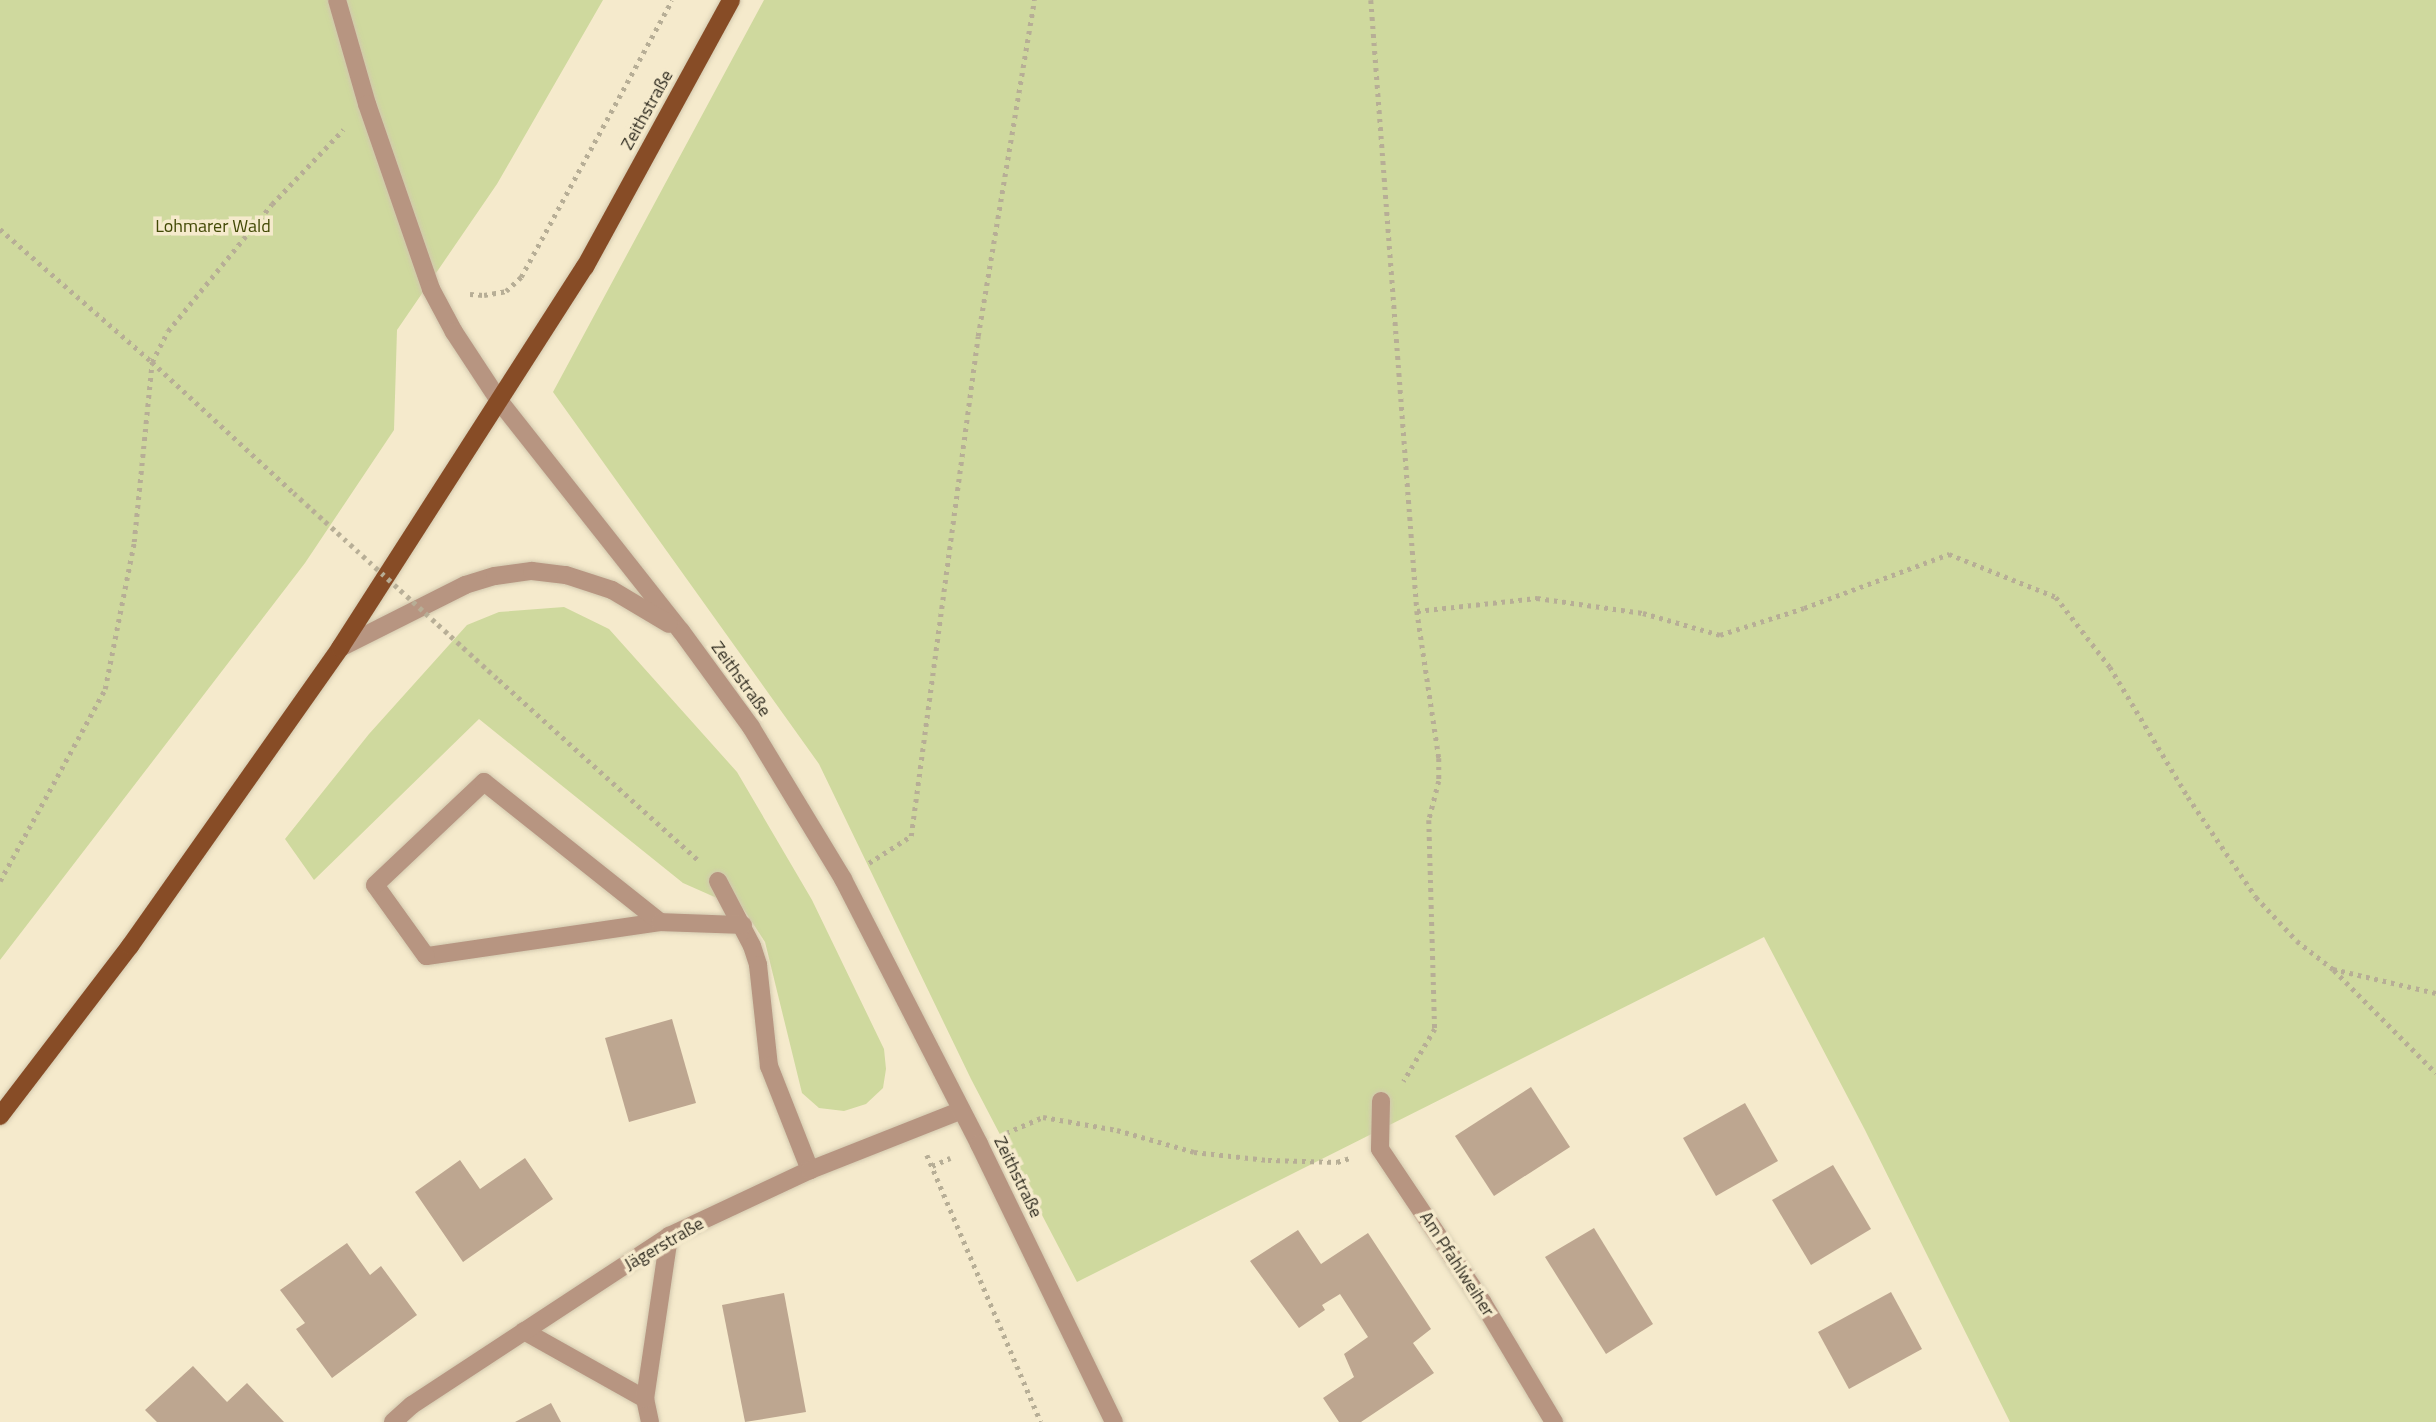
<!DOCTYPE html>
<meta charset="utf-8">
<style>
body{margin:0}
#map{position:relative;width:2436px;height:1422px;overflow:hidden;background:#f5eacc;font-family:"Titillium Web",sans-serif}
div>[style]{position:absolute}
[style*='--x']{left:calc(var(--x)*1px);top:calc(var(--y)*1px);width:calc(var(--w)*1px);rotate:calc(var(--a)*1deg)}
.green>*{inset:0;background:#cfd99e}
.building>*{inset:0;background:#bda690}
.path>*{height:4.5px;margin-top:-2.25px;transform-origin:0;background:repeating-linear-gradient(90deg,#b7ae96 0 3.5px,transparent 0 8.5px)}
.roads{filter:drop-shadow(0 0 2px #d2c8ae) drop-shadow(0 0 2px #d2c8ae)}
.service>*{height:18px;margin:-9px;padding:0 9px;transform-origin:9px;border-radius:9px;background:#b79581}
.minor>*{height:18px;margin:-9px;padding:0 9px;transform-origin:9px;border-radius:9px;background:#b79581}
.tertiary>*{height:18px;margin:-9px;padding:0 9px;transform-origin:9px;border-radius:9px;background:#b79581}
.primary>*{height:18px;margin:-9px;padding:0 9px;transform-origin:9px;border-radius:9px;background:#874c26}
.path-bridge>*{height:4.5px;margin-top:-2.25px;transform-origin:0;background:repeating-linear-gradient(90deg,#b7ae96 0 3.5px,transparent 0 8.5px)}
span{translate:-50% -50%;white-space:nowrap;text-align:center;line-height:1.15;-webkit-text-stroke:7px #f5eacc;paint-order:stroke}
.street-label{font-size:18px;color:#332f23}
.park-label{font-size:18px;color:#424905}
</style>
<div id="map">
<div class="green">
<div style="clip-path:polygon(0 0,603px 0,497px 184px,397px 330px,394px 430px,305px 563px,0 960px)"></div>
<div style="clip-path:polygon(764px 0,2436px 0,2436px 1422px,2010px 1422px,1865px 1130px,1764px 937px,1077px 1282px,971px 1079px,819px 764px,553px 392px)"></div>
<div style="clip-path:polygon(564px 607px,609px 629px,737px 772px,812px 900px,884px 1049px,886px 1069px,883px 1088px,866px 1104px,844px 1111px,819px 1108px,802px 1093px,765px 942px,744px 910px,683px 883px,479px 719px,314px 880px,285px 839px,369px 734px,467px 625px,499px 612px)"></div>
</div>
<div class="building">
<div style="clip-path:polygon(672px 1019px,696px 1103px,629px 1122px,605px 1038px)"></div>
<div style="clip-path:polygon(1531px 1087px,1570px 1147px,1494px 1196px,1455px 1136px)"></div>
<div style="clip-path:polygon(1745px 1103px,1778px 1161px,1716px 1196px,1683px 1138px)"></div>
<div style="clip-path:polygon(525px 1158px,553px 1199px,463px 1262px,415px 1192px,460px 1160px,480px 1189px)"></div>
<div style="clip-path:polygon(1833px 1165px,1871px 1229px,1811px 1265px,1772px 1200px)"></div>
<div style="clip-path:polygon(1594px 1228px,1653px 1324px,1606px 1354px,1545px 1257px)"></div>
<div style="clip-path:polygon(1298px 1230px,1321px 1264px,1368px 1233px,1431px 1329px,1413px 1343px,1434px 1373px,1361px 1422px,1339px 1422px,1323px 1398px,1354px 1377px,1344px 1354px,1368px 1337px,1340px 1294px,1322px 1305px,1325px 1310px,1299px 1328px,1250px 1261px)"></div>
<div style="clip-path:polygon(347px 1243px,370px 1275px,381px 1266px,417px 1315px,332px 1378px,296px 1329px,305px 1323px,280px 1290px)"></div>
<div style="clip-path:polygon(1891px 1292px,1922px 1349px,1849px 1389px,1818px 1332px)"></div>
<div style="clip-path:polygon(784px 1293px,806px 1412px,745px 1422px,722px 1305px)"></div>
<div style="clip-path:polygon(193px 1366px,227px 1402px,247px 1383px,284px 1422px,157px 1422px,145px 1410px)"></div>
<div style="clip-path:polygon(551px 1403px,561px 1422px,515px 1422px)"></div>
</div>
<div class="path">
<div style="--x:1371;--y:0;--w:613;--a:85.69"></div>
<div style="--x:1417;--y:611;--w:149;--a:81.5"></div>
<div style="--x:1439;--y:758;--w:23;--a:90"></div>
<div style="--x:1439;--y:781;--w:40;--a:104.4"></div>
<div style="--x:1429;--y:820;--w:209;--a:88.4"></div>
<div style="--x:1435;--y:1029;--w:61;--a:120.8"></div>
<div style="--x:0;--y:229;--w:202;--a:41.2"></div>
<div style="--x:152;--y:362;--w:193;--a:42.7"></div>
<div style="--x:470;--y:294;--w:14;--a:4"></div>
<div style="--x:484;--y:295;--w:22;--a:-10"></div>
<div style="--x:506;--y:291;--w:21;--a:-43"></div>
<div style="--x:521;--y:277;--w:315;--a:-61.4"></div>
<div style="--x:1417;--y:611;--w:121;--a:-6.2"></div>
<div style="--x:1537;--y:598;--w:107;--a:8.1"></div>
<div style="--x:1643;--y:613;--w:80;--a:15.9"></div>
<div style="--x:1720;--y:635;--w:88;--a:-17.8"></div>
<div style="--x:1804;--y:608;--w:155;--a:-20.4"></div>
<div style="--x:1949;--y:554;--w:115;--a:21.9"></div>
<div style="--x:2056;--y:597;--w:88;--a:52.4"></div>
<div style="--x:2110;--y:667;--w:152;--a:59"></div>
<div style="--x:2188;--y:797;--w:121;--a:55.8"></div>
<div style="--x:2256;--y:897;--w:60;--a:47"></div>
<div style="--x:2297;--y:941;--w:46;--a:37.9"></div>
<div style="--x:2333;--y:969;--w:106;--a:13.1"></div>
<div style="--x:499;--y:680;--w:268;--a:42.1"></div>
<div style="--x:869;--y:863;--w:50;--a:-32.7"></div>
<div style="--x:911;--y:836;--w:504;--a:-82.37"></div>
<div style="--x:978;--y:336;--w:341;--a:-80.5"></div>
<div style="--x:0;--y:881;--w:219;--a:-61.3"></div>
<div style="--x:105;--y:689;--w:150;--a:-78.8"></div>
<div style="--x:134;--y:542;--w:181;--a:-84.3"></div>
<div style="--x:152;--y:362;--w:35;--a:-63"></div>
<div style="--x:168;--y:331;--w:164;--a:-50.7"></div>
<div style="--x:272;--y:204;--w:103;--a:-46.2"></div>
<div style="--x:2334;--y:970;--w:145;--a:45.3"></div>
<div style="--x:1006;--y:1133;--w:40;--a:-23.4"></div>
<div style="--x:1043;--y:1117;--w:75;--a:10"></div>
<div style="--x:1117;--y:1130;--w:80;--a:15.9"></div>
<div style="--x:1194;--y:1152;--w:74;--a:6.2"></div>
<div style="--x:1268;--y:1160;--w:69;--a:1.7"></div>
<div style="--x:1337;--y:1162;--w:14;--a:-17"></div>
<div style="--x:927;--y:1155;--w:290;--a:66.9"></div>
<div style="--x:932;--y:1166;--w:20;--a:-24"></div>
</div>
<div class="roads">
<div class="service">
<div style="--x:337;--y:0;--w:108;--a:73.9"></div>
<div style="--x:367;--y:104;--w:196;--a:70.9"></div>
<div style="--x:431;--y:289;--w:49;--a:61.9"></div>
<div style="--x:454;--y:332;--w:84;--a:56.7"></div>
<div style="--x:718;--y:881;--w:73;--a:62.4"></div>
<div style="--x:752;--y:946;--w:20;--a:72"></div>
<div style="--x:758;--y:965;--w:102;--a:83.8"></div>
<div style="--x:769;--y:1066;--w:112;--a:68.5"></div>
<div style="--x:660;--y:922;--w:236;--a:171.7"></div>
<div style="--x:426;--y:956;--w:87;--a:-125.7"></div>
<div style="--x:375;--y:885;--w:150;--a:-43.4"></div>
<div style="--x:484;--y:782;--w:225;--a:38.5"></div>
<div style="--x:660;--y:922;--w:83;--a:2.1"></div>
</div>
<div class="minor">
<div style="--x:1381;--y:1101;--w:48;--a:91.2"></div>
<div style="--x:1380;--y:1149;--w:185;--a:56.2"></div>
<div style="--x:1483;--y:1303;--w:139;--a:59.2"></div>
<div style="--x:524;--y:1331;--w:139;--a:29.3"></div>
<div style="--x:393;--y:1422;--w:25;--a:-42"></div>
<div style="--x:412;--y:1405;--w:308;--a:-33.3"></div>
<div style="--x:669;--y:1236;--w:156;--a:-25.1"></div>
<div style="--x:810;--y:1170;--w:161;--a:-21.5"></div>
<div style="--x:650;--y:1422;--w:24;--a:-102"></div>
<div style="--x:645;--y:1399;--w:165;--a:-81.6"></div>
</div>
<div class="tertiary">
<div style="--x:500;--y:402;--w:292;--a:51.7"></div>
<div style="--x:681;--y:631;--w:119;--a:53.9"></div>
<div style="--x:751;--y:727;--w:178;--a:58.8"></div>
<div style="--x:843;--y:879;--w:298;--a:62.8"></div>
<div style="--x:979;--y:1144;--w:309;--a:64.1"></div>
<div style="--x:340;--y:648;--w:140;--a:-26.7"></div>
<div style="--x:465;--y:585;--w:31;--a:-17"></div>
<div style="--x:495;--y:576;--w:37;--a:-8"></div>
<div style="--x:532;--y:571;--w:34;--a:7"></div>
<div style="--x:566;--y:575;--w:48;--a:18.1"></div>
<div style="--x:612;--y:590;--w:66;--a:30.8"></div>
</div>
<div class="primary">
<div style="--x:0;--y:1116;--w:214;--a:-52.6"></div>
<div style="--x:130;--y:946;--w:365;--a:-54.8"></div>
<div style="--x:340;--y:648;--w:453;--a:-57.3"></div>
<div style="--x:585;--y:267;--w:304;--a:-61.3"></div>
</div>
</div>
<div class="path-bridge">
<div style="--x:294;--y:493;--w:277;--a:42.4"></div>
</div>
<div class="street-label">
<span style="left:647px;top:110px;rotate:-61deg">Zeithstraße</span>
<span style="left:741px;top:679px;rotate:54deg">Zeithstraße</span>
<span style="left:1018px;top:1177px;rotate:64deg">Zeithstraße</span>
<span style="left:664px;top:1244px;rotate:-30deg">Jägerstraße</span>
<span style="left:1457px;top:1264px;rotate:57deg">Am Pfahlweiher</span>
</div>
<div class="park-label">
<span style="left:213px;top:226px">Lohmarer Wald</span>
</div>
</div>
